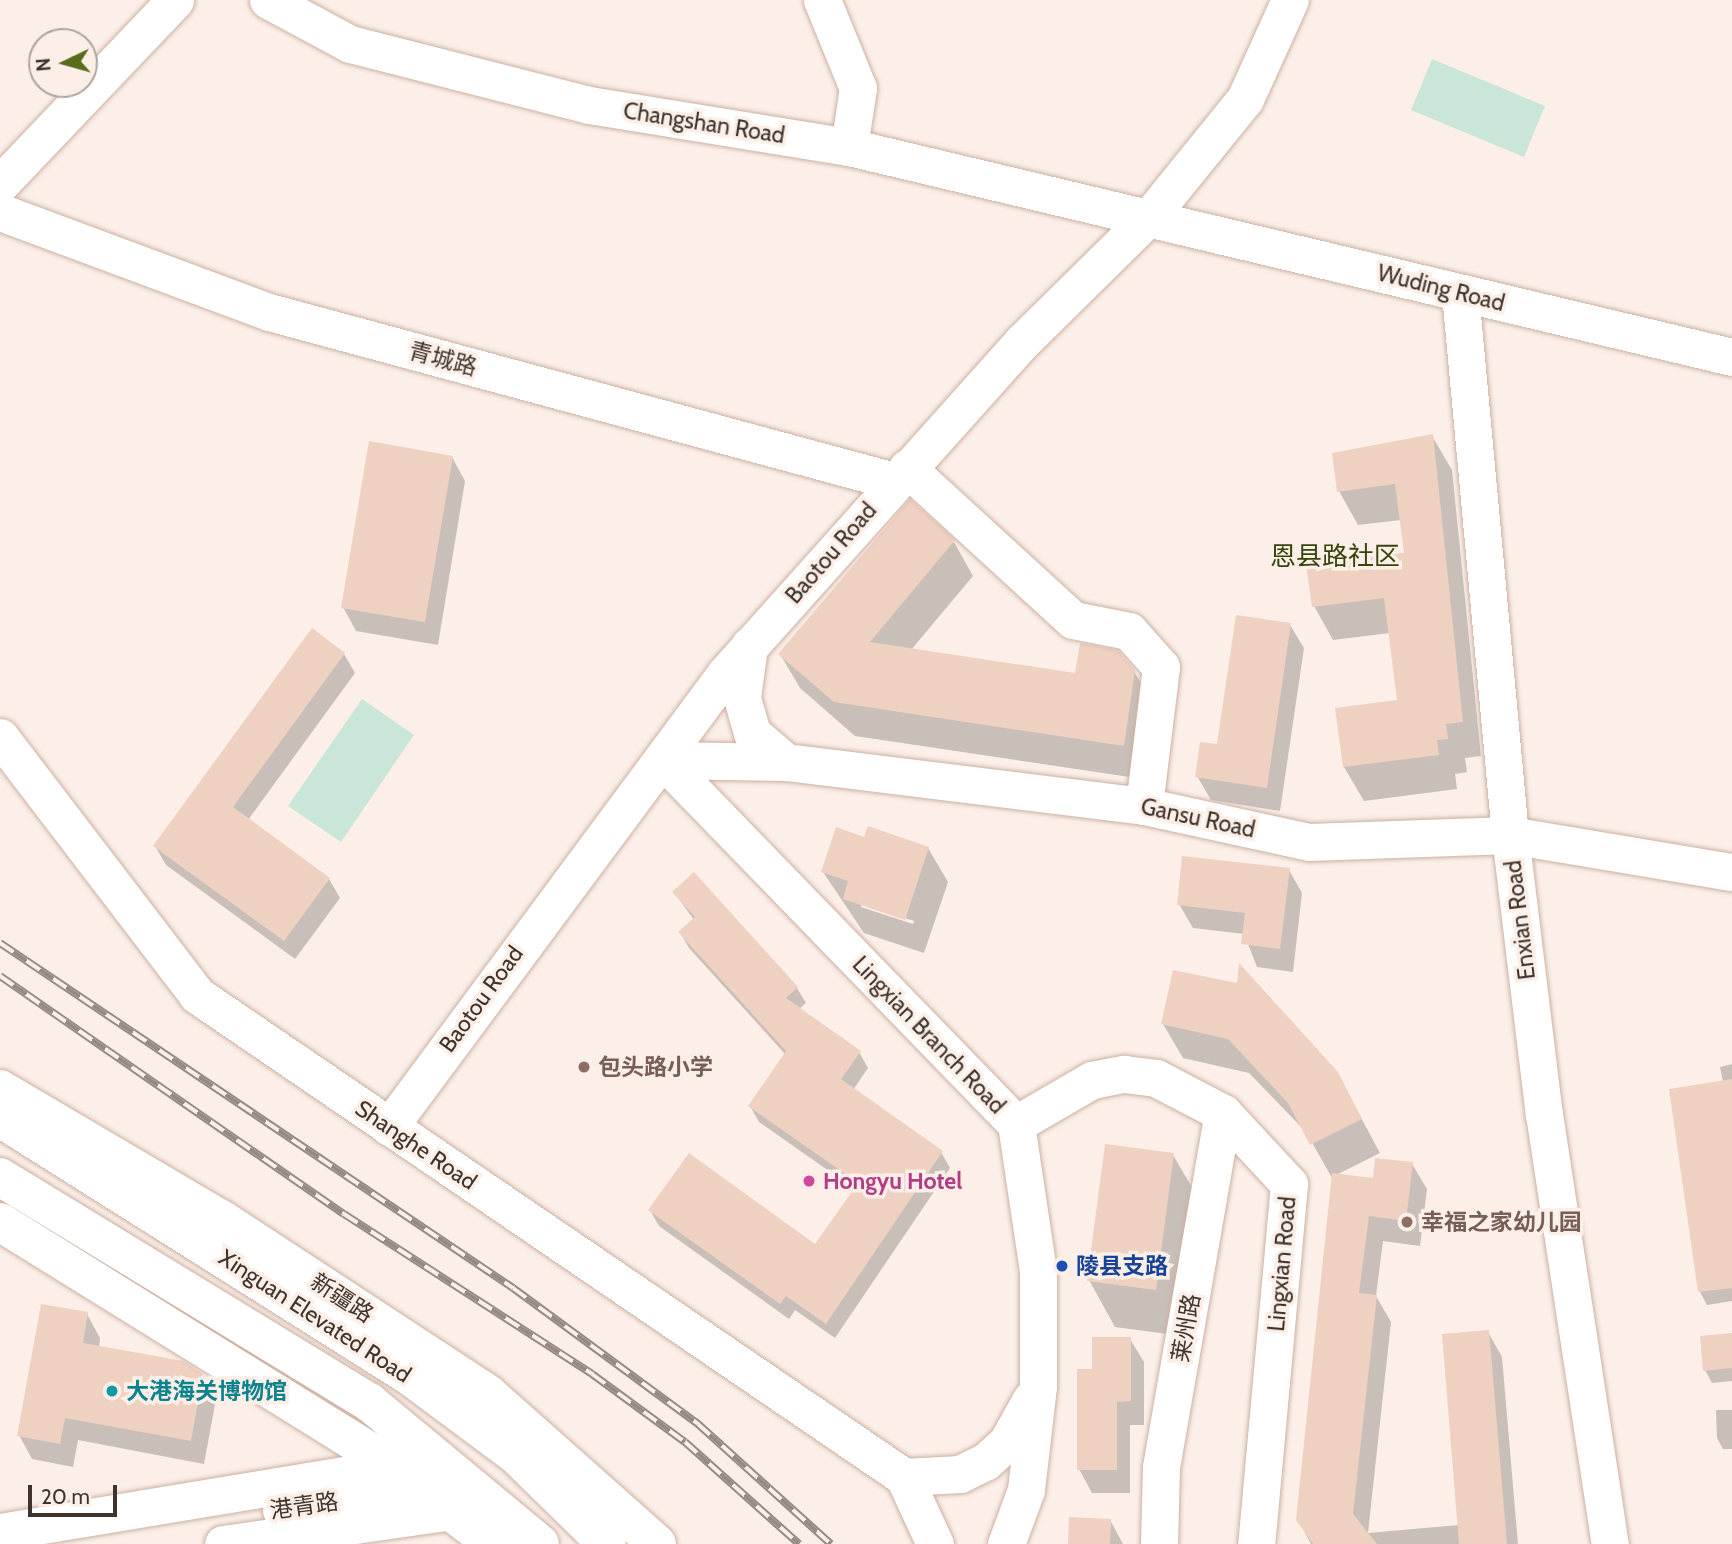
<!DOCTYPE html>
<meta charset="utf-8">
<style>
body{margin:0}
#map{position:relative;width:1732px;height:1544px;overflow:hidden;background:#fbefe8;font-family:Cabin,"Noto Sans SC",sans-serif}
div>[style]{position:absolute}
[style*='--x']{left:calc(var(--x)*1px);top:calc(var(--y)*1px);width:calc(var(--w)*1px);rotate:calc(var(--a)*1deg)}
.green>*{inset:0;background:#cae6d8}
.shadow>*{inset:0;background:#0003}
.building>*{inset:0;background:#efd1c1}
.roads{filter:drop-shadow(0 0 2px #cdb0a1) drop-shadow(0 0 2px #cdb0a1)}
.minor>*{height:37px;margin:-18.5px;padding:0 18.5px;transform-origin:18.5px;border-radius:18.5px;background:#fff}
.major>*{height:38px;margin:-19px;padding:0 19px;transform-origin:19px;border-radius:19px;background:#fff}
.highway>*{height:38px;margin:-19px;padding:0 19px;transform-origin:19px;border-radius:19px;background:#fff}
.rail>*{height:8px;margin-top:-4px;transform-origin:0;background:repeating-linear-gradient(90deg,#fbefe8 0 16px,#968a84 0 32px);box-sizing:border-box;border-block:2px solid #968a84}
.dots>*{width:19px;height:19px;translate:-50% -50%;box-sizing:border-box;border:4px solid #fbefe8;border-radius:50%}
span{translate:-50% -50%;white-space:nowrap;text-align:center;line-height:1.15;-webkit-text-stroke:7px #fbefe8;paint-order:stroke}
.street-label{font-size:23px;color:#3f332d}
.education-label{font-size:23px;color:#785e54;font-weight:700}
.left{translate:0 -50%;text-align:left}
.hotel-label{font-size:23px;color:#b23c85;font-weight:700}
.transit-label{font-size:23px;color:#164399;font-weight:700}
.culture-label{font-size:23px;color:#0d838f;font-weight:700}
.quarter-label{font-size:26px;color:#36440b}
.north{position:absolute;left:28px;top:28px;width:70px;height:70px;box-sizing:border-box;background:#fbefe8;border:2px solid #b0a49d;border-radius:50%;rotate:265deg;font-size:19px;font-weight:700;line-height:28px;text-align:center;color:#3f332d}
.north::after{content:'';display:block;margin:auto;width:24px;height:32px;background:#586c1b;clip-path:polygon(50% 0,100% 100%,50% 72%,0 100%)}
.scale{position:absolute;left:28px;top:1485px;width:89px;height:32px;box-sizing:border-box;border:4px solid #3f332d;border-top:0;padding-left:9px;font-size:21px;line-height:24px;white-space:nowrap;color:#3f332d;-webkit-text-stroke:5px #fbefe8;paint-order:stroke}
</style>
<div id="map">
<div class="green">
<div style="clip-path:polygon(1432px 59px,1545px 106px,1524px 157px,1411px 110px)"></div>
<div style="clip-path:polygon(362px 699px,414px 735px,341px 842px,288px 806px)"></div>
</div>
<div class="shadow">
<div style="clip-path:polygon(1432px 436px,1452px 470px,1481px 756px,1465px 758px,1467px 772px,1455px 774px,1457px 789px,1364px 801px,1344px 767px,1399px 702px,1390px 633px,1333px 640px,1314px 606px,1406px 554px,1401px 520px,1358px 525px,1339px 491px)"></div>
<div style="clip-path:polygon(452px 457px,465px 481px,438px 645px,356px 631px,343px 607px)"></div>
<div style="clip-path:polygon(954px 542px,973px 576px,911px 650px,1077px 675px,1134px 671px,1154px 706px,1143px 779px,855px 736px,800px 688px,780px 654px)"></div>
<div style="clip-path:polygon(1290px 625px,1304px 648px,1280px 811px,1211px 800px,1197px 776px)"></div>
<div style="clip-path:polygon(344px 654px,355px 673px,248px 820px,329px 879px,340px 898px,295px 959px,166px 865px,155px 846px)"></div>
<div style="clip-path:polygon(evenodd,865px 839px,928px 848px,948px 882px,924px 953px,864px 933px,823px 872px,865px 839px,861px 903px,914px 921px,913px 924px,861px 907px,861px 903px)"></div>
<div style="clip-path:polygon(1289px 870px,1302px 893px,1293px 972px,1257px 967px,1244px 934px,1193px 928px,1179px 904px)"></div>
<div style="clip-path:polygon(674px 892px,797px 988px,806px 1003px,799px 1009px,859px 1052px,868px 1068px,853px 1090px,941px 1152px,950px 1168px,835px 1338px,795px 1310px,789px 1319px,659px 1226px,650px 1210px,816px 1246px,856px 1190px,759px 1122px,750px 1106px,786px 1055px,689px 948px,680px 932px,694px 920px)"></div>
<div style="clip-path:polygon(1175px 972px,1337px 1073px,1380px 1153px,1336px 1175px,1374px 1180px,1412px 1164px,1427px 1189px,1420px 1246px,1383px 1241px,1376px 1296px,1391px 1322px,1368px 1533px,1459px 1525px,1488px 1332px,1502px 1357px,1518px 1544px,1311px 1544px,1298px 1520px,1332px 1178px,1306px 1132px,1249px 1073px,1183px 1058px,1163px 1024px)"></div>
<div style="clip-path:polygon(1732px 1064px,1732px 1301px,1707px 1305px,1700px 1292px,1671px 1090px,1723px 1082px,1720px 1067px)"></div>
<div style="clip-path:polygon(1173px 1155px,1200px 1201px,1182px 1336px,1115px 1327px,1089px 1280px)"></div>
<div style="clip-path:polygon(87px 1314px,100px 1338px,99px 1348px,202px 1375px,216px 1399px,204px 1464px,78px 1440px,73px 1467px,32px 1459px,19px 1435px)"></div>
<div style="clip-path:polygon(1732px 1335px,1732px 1381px,1712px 1383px,1705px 1370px)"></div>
<div style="clip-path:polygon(1130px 1339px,1144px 1362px,1144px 1425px,1130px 1425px,1130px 1493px,1092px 1493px,1079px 1469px,1094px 1371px)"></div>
<div style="clip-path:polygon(1716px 1410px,1732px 1410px,1732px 1449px,1723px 1449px,1717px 1438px)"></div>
<div style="clip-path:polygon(1110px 1520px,1123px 1544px,1070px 1544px)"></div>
</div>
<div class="building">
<div style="clip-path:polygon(1433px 434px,1463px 722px,1446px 724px,1448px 739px,1437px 740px,1439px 755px,1343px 767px,1335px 708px,1397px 700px,1384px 598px,1312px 607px,1306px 565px,1404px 553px,1395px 484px,1337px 492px,1332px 453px)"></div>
<div style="clip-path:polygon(369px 441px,453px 456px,425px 622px,341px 608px)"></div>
<div style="clip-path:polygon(910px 499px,955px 540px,870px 642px,1075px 673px,1080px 643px,1118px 650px,1135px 670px,1124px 746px,834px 702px,778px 654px)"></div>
<div style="clip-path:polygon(1236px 615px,1291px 623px,1267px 788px,1195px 777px,1200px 742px,1217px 744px)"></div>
<div style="clip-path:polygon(312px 628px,345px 653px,233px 807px,330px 878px,284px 941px,153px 846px)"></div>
<div style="clip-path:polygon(868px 826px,929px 847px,905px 920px,843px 899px,848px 881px,821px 872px,836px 827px,864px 837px)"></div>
<div style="clip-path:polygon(1182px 856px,1290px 868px,1280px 949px,1241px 944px,1245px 913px,1177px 905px)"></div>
<div style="clip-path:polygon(694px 872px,798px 987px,786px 998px,861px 1051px,841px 1079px,943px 1151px,826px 1324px,786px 1296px,780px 1304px,648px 1210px,689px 1153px,815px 1244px,858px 1183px,748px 1106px,786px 1051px,678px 932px,695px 917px,672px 892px)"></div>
<div style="clip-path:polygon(1239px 963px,1338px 1072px,1362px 1119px,1310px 1145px,1288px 1103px,1228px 1039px,1161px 1024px,1173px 970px,1237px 983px)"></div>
<div style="clip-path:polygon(1732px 1079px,1732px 1288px,1698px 1292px,1669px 1089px)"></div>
<div style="clip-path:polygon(1105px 1144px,1174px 1153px,1156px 1290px,1087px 1281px)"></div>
<div style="clip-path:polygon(1375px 1158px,1413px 1162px,1406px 1221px,1369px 1216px,1359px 1293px,1377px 1295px,1353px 1514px,1377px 1544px,1313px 1544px,1296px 1520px,1332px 1173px,1373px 1178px)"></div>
<div style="clip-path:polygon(41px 1304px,88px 1312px,83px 1343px,183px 1361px,203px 1374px,191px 1441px,65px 1418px,60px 1444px,17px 1436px)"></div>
<div style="clip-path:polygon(1489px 1330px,1507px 1544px,1459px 1544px,1442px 1334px)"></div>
<div style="clip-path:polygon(1732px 1333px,1732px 1368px,1703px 1371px,1700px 1336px)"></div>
<div style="clip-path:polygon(1092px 1337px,1131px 1337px,1131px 1401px,1117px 1402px,1117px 1470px,1077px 1470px,1077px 1369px,1092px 1369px)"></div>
<div style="clip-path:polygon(1069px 1517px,1111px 1519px,1110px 1544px,1068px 1544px)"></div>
</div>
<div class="roads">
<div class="minor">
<div style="--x:268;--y:0;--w:93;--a:28.2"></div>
<div style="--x:350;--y:44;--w:247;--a:14.3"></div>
<div style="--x:589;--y:105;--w:263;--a:9.2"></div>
<div style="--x:849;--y:147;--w:908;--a:13.38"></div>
<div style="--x:822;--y:0;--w:95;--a:67.8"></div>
<div style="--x:858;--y:88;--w:60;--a:98.7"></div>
<div style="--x:0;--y:184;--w:254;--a:-46.4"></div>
<div style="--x:0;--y:212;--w:287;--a:20.4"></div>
<div style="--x:269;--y:312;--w:647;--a:15.13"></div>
<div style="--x:1460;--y:293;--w:544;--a:84.73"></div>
<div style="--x:1510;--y:835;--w:281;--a:83.1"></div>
<div style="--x:1544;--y:1114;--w:435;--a:81.3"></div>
<div style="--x:907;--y:468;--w:225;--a:42.5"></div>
<div style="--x:1073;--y:620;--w:57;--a:11.1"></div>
<div style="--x:1129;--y:631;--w:48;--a:48.4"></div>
<div style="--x:1161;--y:667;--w:140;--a:97"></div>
<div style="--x:749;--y:646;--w:52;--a:97.7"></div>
<div style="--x:742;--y:698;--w:36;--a:74"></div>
<div style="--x:752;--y:733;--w:45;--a:40.5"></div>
<div style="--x:0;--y:737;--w:325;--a:52.6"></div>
<div style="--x:197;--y:995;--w:856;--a:34.28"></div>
<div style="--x:904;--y:1477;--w:74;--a:65.2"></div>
<div style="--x:663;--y:760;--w:123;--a:0.9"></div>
<div style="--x:786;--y:762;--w:361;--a:7"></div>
<div style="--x:1144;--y:806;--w:169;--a:12.3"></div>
<div style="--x:1309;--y:842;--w:201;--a:-2"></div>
<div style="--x:1510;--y:835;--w:225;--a:9.5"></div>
<div style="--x:663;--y:760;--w:507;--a:45.88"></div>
<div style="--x:1016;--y:1124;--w:149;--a:81.5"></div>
<div style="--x:1038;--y:1271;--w:115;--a:90"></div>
<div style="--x:1038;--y:1386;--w:105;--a:96.6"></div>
<div style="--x:1026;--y:1490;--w:58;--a:110.3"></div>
<div style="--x:1016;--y:1124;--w:88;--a:-30.1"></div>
<div style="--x:1092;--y:1080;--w:33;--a:-11"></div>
<div style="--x:1124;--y:1074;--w:32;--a:7"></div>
<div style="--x:1156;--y:1078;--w:76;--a:27.6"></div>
<div style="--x:1223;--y:1113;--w:97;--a:47.1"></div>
<div style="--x:1289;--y:1184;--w:362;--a:95.2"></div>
<div style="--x:389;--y:1127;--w:564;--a:-53.43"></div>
<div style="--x:725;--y:674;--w:445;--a:-48.2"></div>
<div style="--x:1022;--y:342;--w:181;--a:-44.6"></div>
<div style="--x:1151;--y:215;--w:149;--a:-51"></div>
<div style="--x:1245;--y:99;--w:109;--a:-65.6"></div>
<div style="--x:904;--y:1477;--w:56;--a:-3.1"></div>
<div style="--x:960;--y:1474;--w:28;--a:-26"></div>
<div style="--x:985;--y:1462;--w:30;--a:-42"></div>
<div style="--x:1007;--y:1442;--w:49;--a:-60.8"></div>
<div style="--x:281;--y:1510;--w:106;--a:-8.1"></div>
<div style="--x:386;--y:1495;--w:26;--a:-47"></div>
<div style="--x:0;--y:1532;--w:396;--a:-9.4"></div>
<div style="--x:223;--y:1544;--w:230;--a:-8.2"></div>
<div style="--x:1159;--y:1544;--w:77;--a:-88.5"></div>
<div style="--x:1161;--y:1467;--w:359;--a:-80.1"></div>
</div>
<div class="major">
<div style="--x:0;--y:1089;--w:256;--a:30.5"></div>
<div style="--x:221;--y:1219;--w:319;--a:33.2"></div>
<div style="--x:488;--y:1394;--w:226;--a:41.6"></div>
<div style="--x:0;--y:1222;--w:440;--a:31.8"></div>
<div style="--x:374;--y:1454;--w:150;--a:36.9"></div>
</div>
<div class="highway">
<div style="--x:0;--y:1118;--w:481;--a:32.2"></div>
<div style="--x:407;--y:1374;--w:136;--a:36.6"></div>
<div style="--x:516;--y:1455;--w:127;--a:44.4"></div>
<div style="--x:0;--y:1177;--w:432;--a:31.4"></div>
<div style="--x:369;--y:1402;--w:222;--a:39.7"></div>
</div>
</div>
<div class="rail">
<div style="--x:0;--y:943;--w:618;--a:33.92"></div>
<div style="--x:513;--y:1288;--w:230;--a:36.3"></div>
<div style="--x:698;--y:1424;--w:179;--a:42.1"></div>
<div style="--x:0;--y:976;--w:418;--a:34.7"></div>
<div style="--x:344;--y:1214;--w:295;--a:32.8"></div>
<div style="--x:592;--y:1374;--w:115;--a:36.2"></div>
<div style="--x:685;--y:1442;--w:153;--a:41.8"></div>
</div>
<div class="dots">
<div style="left:584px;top:1067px;background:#8d6e63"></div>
<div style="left:809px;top:1181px;background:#d1479c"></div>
<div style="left:1407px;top:1222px;background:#8d6e63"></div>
<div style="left:1062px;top:1266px;background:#1a4fb4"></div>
<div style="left:112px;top:1391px;background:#0f9aa8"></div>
</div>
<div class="street-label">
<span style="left:704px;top:123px;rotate:9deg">Changshan Road</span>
<span style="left:1441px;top:288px;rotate:14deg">Wuding Road</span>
<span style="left:443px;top:359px;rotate:15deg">青城路</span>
<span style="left:831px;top:553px;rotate:-49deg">Baotou Road</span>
<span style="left:1198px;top:818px;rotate:12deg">Gansu Road</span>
<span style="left:1520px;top:920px;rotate:-97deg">Enxian Road</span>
<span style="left:481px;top:999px;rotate:-54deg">Baotou Road</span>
<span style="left:929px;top:1035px;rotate:46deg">Lingxian Branch Road</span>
<span style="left:416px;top:1145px;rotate:34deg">Shanghe Road</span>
<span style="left:1282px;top:1264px;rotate:-85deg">Lingxian Road</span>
<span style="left:342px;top:1298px;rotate:33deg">新疆路</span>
<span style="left:315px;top:1316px;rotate:33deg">Xinguan Elevated Road</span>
<span style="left:1186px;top:1328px;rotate:-80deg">莱州路</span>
<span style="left:304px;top:1506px;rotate:-8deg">港青路</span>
</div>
<div class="education-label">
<span class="left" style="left:598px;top:1067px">包头路小学</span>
<span class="left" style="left:1421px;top:1222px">幸福之家幼儿园</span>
</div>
<div class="hotel-label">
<span class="left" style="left:823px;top:1181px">Hongyu Hotel</span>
</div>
<div class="transit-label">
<span class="left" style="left:1076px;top:1266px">陵县支路</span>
</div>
<div class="culture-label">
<span class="left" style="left:126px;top:1391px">大港海关博物馆</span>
</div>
<div class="quarter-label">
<span style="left:1335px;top:557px">恩县路社区</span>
</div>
<div class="north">N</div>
<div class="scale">20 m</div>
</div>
